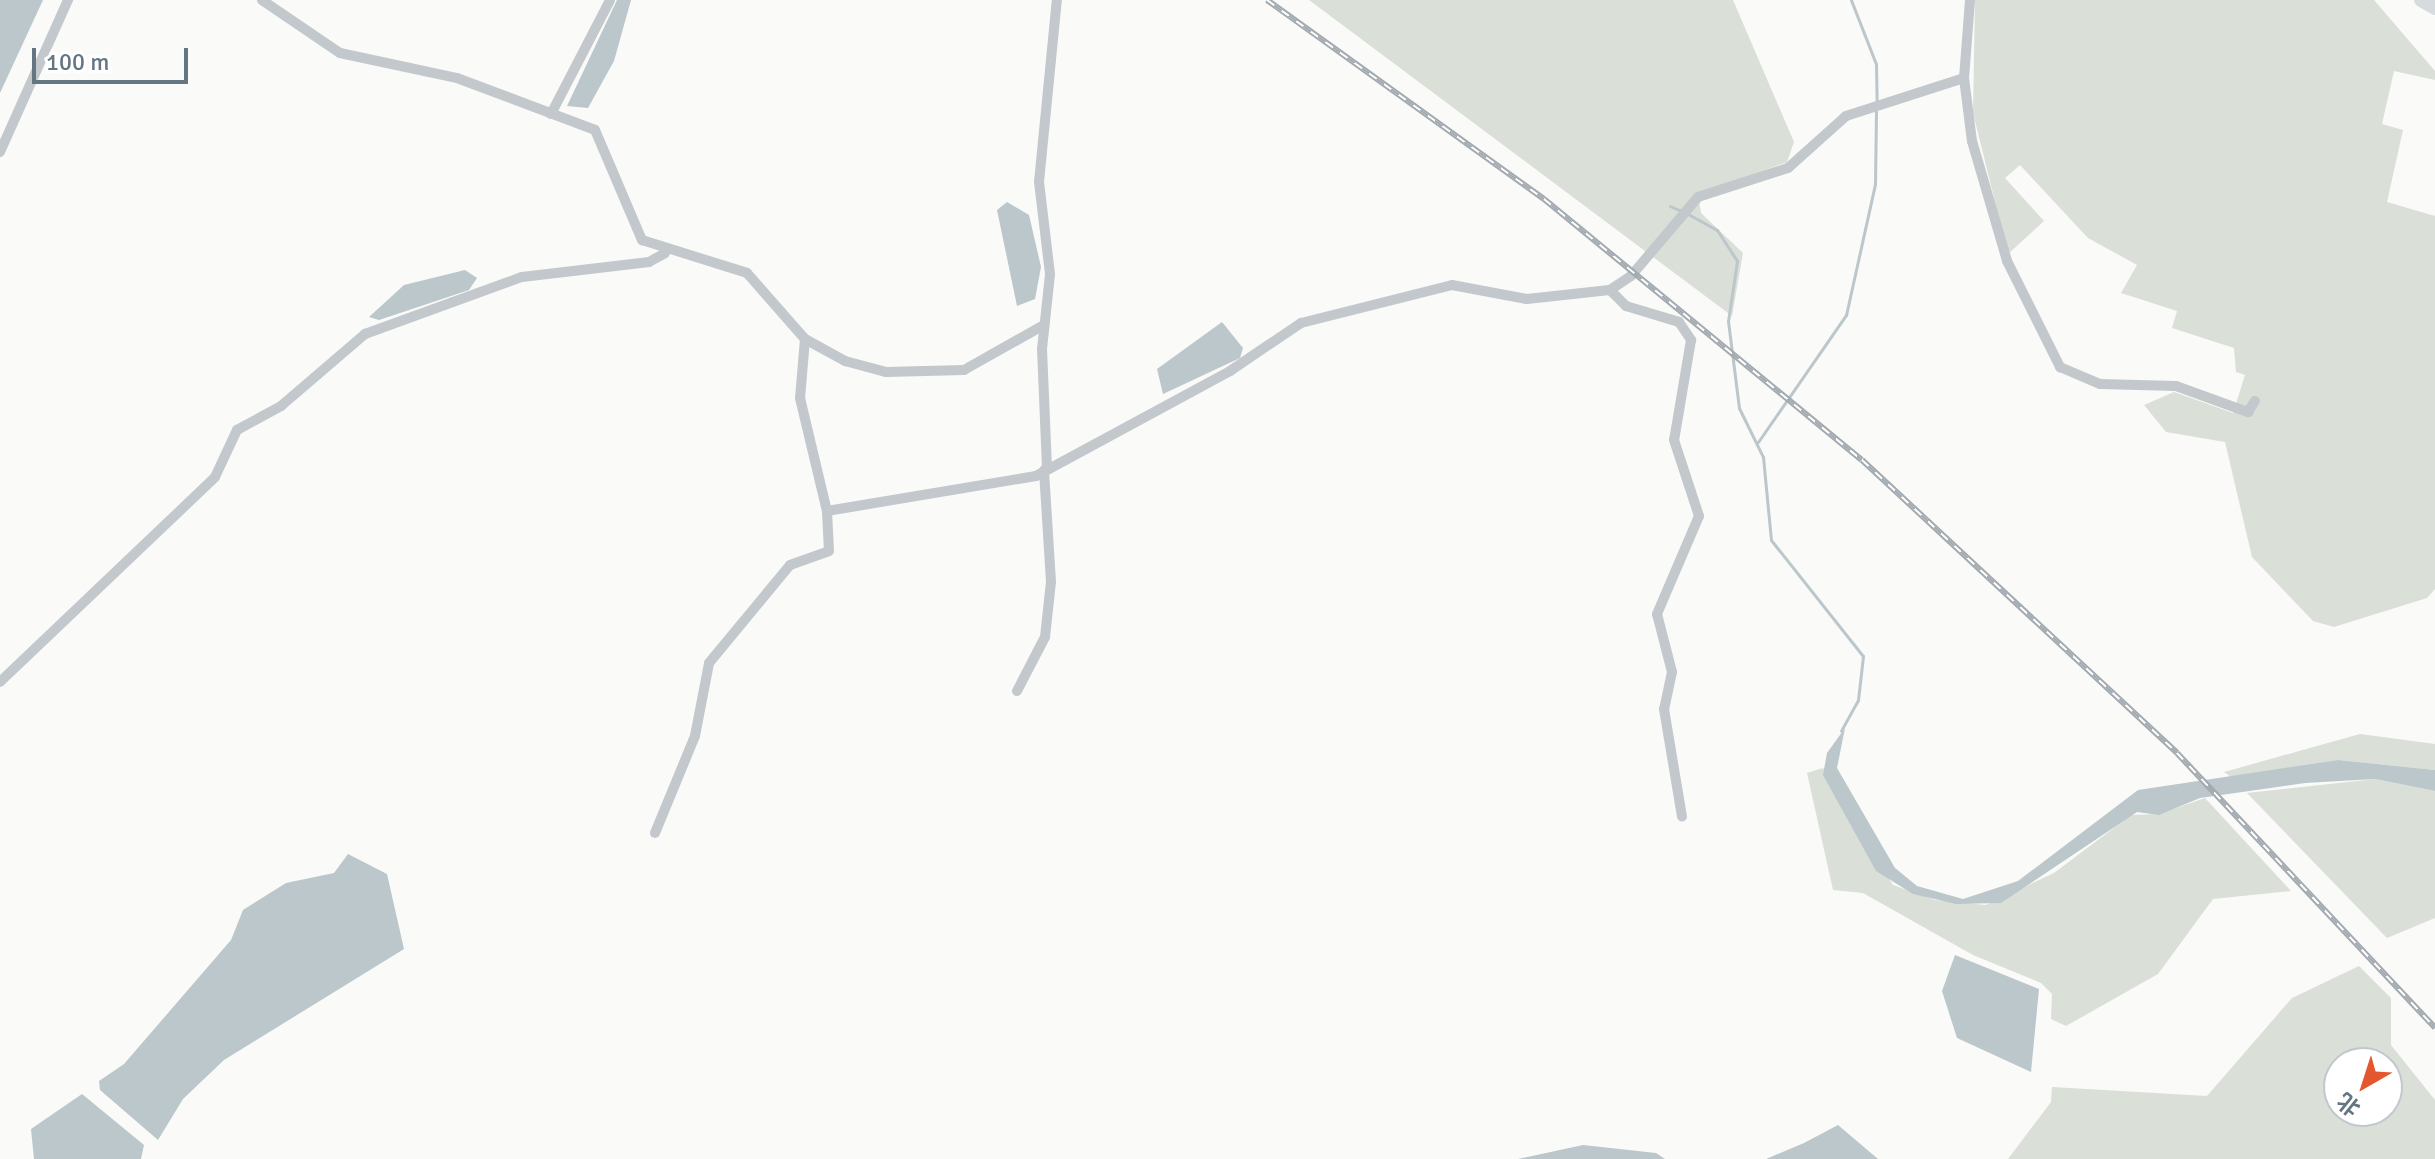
<!DOCTYPE html>
<meta charset="utf-8">
<style>
body{margin:0}
#map{position:relative;width:2435px;height:1159px;overflow:hidden;background:#fafaf8;font-family:Signika,"Noto Sans SC",sans-serif}
div>[style]{position:absolute}
[style*='--x']{left:calc(var(--x)*1px);top:calc(var(--y)*1px);width:calc(var(--w)*1px);rotate:calc(var(--a)*1deg)}
.green>*{inset:0;background:#dadfd7}
.water>*{inset:0;background:#bbc7cb}
.stream>*{height:3px;margin:-1.5px;padding:0 1.5px;transform-origin:1.5px;border-radius:1.5px;background:#bbc7cb}
.street>*{height:10px;margin:-5px;padding:0 5px;transform-origin:5px;border-radius:5px;background:#c3c8cc}
.secondary>*{height:14px;margin:-7px;padding:0 7px;transform-origin:7px;border-radius:7px;background:#d6dbdf}
.rail>*{height:6px;margin-top:-3px;transform-origin:0;background:repeating-linear-gradient(90deg,#fff 0 9px,#a2aab0 0 18px);box-sizing:border-box;border-block:2px solid #a2aab0}
span{translate:-50% -50%;white-space:nowrap;text-align:center;line-height:1.15;-webkit-text-stroke:8px #fff;paint-order:stroke}
.north{position:absolute;left:2323px;top:1047px;width:80px;height:80px;box-sizing:border-box;background:#fff;border:2px solid #c1c8cd;border-radius:50%;rotate:219deg;font-size:22px;font-weight:700;line-height:32px;text-align:center;color:#657683}
.north::after{content:'';display:block;margin:auto;width:28px;height:36px;background:#e4572e;clip-path:polygon(50% 0,100% 100%,50% 72%,0 100%)}
.scale{position:absolute;left:32px;top:48px;width:156px;height:36px;box-sizing:border-box;border:4px solid #657683;border-top:0;padding-left:10px;font-size:24px;line-height:28px;white-space:nowrap;color:#657683;-webkit-text-stroke:6px #fff;paint-order:stroke}
</style>
<div id="map">
<div class="green">
<div style="clip-path:polygon(1309px 0,1733px 0,1794px 142px,1787px 162px,1698px 194px,1701px 213px,1743px 253px,1732px 316px)"></div>
<div style="clip-path:polygon(1975px 0,2374px 0,2435px 71px,2435px 80px,2394px 71px,2382px 124px,2403px 130px,2387px 202px,2435px 216px,2435px 589px,2427px 598px,2334px 627px,2313px 621px,2252px 557px,2225px 442px,2166px 432px,2144px 405px,2174px 392px,2233px 413px,2245px 375px,2236px 372px,2234px 348px,2172px 328px,2177px 311px,2121px 293px,2137px 265px,2088px 238px,2020px 165px,2005px 178px,2044px 221px,2008px 254px,1973px 113px)"></div>
<div style="clip-path:polygon(2360px 734px,2435px 744px,2435px 770px,2338px 760px,2231px 777px,2224px 772px)"></div>
<div style="clip-path:polygon(1823px 768px,1893px 885px,1935px 900px,1986px 905px,2054px 873px,2131px 815px,2159px 814px,2205px 798px,2291px 891px,2213px 899px,2158px 974px,2066px 1026px,2051px 1019px,2052px 994px,2041px 983px,1973px 955px,1863px 893px,1833px 890px,1807px 773px)"></div>
<div style="clip-path:polygon(2375px 779px,2435px 791px,2435px 918px,2387px 938px,2247px 793px)"></div>
<div style="clip-path:polygon(evenodd,2359px 966px,2391px 998px,2391px 1045px,2435px 1100px,2435px 1159px,2008px 1159px,2051px 1102px,2052px 1087px,2207px 1096px,2292px 998px,2359px 966px,2339px 1063px,2387px 1063px,2387px 1111px,2339px 1111px,2339px 1063px)"></div>
</div>
<div class="water">
<div style="clip-path:polygon(0 0,43px 0,0 93px)"></div>
<div style="clip-path:polygon(617px 0,631px 0,614px 61px,588px 108px,567px 106px)"></div>
<div style="clip-path:polygon(1007px 202px,1029px 215px,1041px 267px,1035px 299px,1017px 306px,997px 210px)"></div>
<div style="clip-path:polygon(465px 270px,477px 278px,469px 290px,379px 320px,369px 317px,404px 285px)"></div>
<div style="clip-path:polygon(1222px 322px,1243px 348px,1240px 358px,1163px 394px,1157px 369px)"></div>
<div style="clip-path:polygon(1845px 728px,1837px 768px,1895px 868px,1917px 886px,1963px 899px,2018px 881px,2138px 790px,2338px 760px,2435px 770px,2435px 791px,2375px 779px,2305px 783px,2200px 798px,2159px 815px,2137px 812px,2001px 903px,1956px 904px,1913px 894px,1876px 871px,1823px 775px,1827px 753px)"></div>
<div style="clip-path:polygon(348px 854px,387px 874px,404px 949px,224px 1060px,183px 1099px,158px 1140px,100px 1090px,99px 1081px,124px 1064px,231px 940px,243px 910px,286px 883px,334px 873px)"></div>
<div style="clip-path:polygon(1955px 955px,2039px 989px,2031px 1072px,1957px 1038px,1942px 991px)"></div>
<div style="clip-path:polygon(82px 1094px,144px 1145px,141px 1159px,34px 1159px,31px 1129px)"></div>
<div style="clip-path:polygon(1838px 1125px,1878px 1159px,1766px 1159px,1804px 1143px)"></div>
<div style="clip-path:polygon(1583px 1145px,1656px 1153px,1665px 1159px,1518px 1159px)"></div>
</div>
<div class="stream">
<div style="--x:1851;--y:0;--w:69;--a:68.7"></div>
<div style="--x:1876;--y:64;--w:39;--a:89"></div>
<div style="--x:1670;--y:206;--w:12;--a:24"></div>
<div style="--x:1688;--y:214;--w:33;--a:29"></div>
<div style="--x:1717;--y:230;--w:37;--a:57"></div>
<div style="--x:1737;--y:261;--w:61;--a:98.5"></div>
<div style="--x:1728;--y:321;--w:88;--a:82.8"></div>
<div style="--x:1739;--y:408;--w:55;--a:63.9"></div>
<div style="--x:1763;--y:457;--w:83;--a:84.5"></div>
<div style="--x:1771;--y:540;--w:148;--a:51.6"></div>
<div style="--x:1863;--y:656;--w:44;--a:96.5"></div>
<div style="--x:1858;--y:700;--w:35;--a:119"></div>
<div style="--x:1758;--y:442;--w:155;--a:-55.3"></div>
<div style="--x:1846;--y:315;--w:134;--a:-77.5"></div>
<div style="--x:1875;--y:184;--w:73;--a:-89.2"></div>
</div>
<div class="street">
<div style="--x:262;--y:0;--w:94;--a:34.2"></div>
<div style="--x:340;--y:53;--w:120;--a:12.1"></div>
<div style="--x:457;--y:78;--w:147;--a:20.6"></div>
<div style="--x:595;--y:130;--w:120;--a:66.9"></div>
<div style="--x:642;--y:240;--w:110;--a:17.4"></div>
<div style="--x:747;--y:273;--w:88;--a:48.7"></div>
<div style="--x:805;--y:339;--w:46;--a:28.8"></div>
<div style="--x:845;--y:361;--w:42;--a:15"></div>
<div style="--x:886;--y:372;--w:78;--a:-1.5"></div>
<div style="--x:964;--y:370;--w:92;--a:-29.4"></div>
<div style="--x:1970;--y:0;--w:78;--a:94.4"></div>
<div style="--x:1964;--y:78;--w:64;--a:82.8"></div>
<div style="--x:1972;--y:141;--w:125;--a:73.7"></div>
<div style="--x:2007;--y:261;--w:119;--a:63.4"></div>
<div style="--x:2060;--y:367;--w:43;--a:23"></div>
<div style="--x:2100;--y:384;--w:76;--a:1.5"></div>
<div style="--x:2176;--y:386;--w:77;--a:19.9"></div>
<div style="--x:2248;--y:412;--w:13;--a:-58"></div>
<div style="--x:551;--y:114;--w:128;--a:-62.6"></div>
<div style="--x:0;--y:152;--w:167;--a:-65.9"></div>
<div style="--x:1610;--y:290;--w:23;--a:45"></div>
<div style="--x:1626;--y:306;--w:55;--a:16.8"></div>
<div style="--x:1679;--y:322;--w:22;--a:56"></div>
<div style="--x:1691;--y:340;--w:101;--a:99.6"></div>
<div style="--x:1674;--y:440;--w:80;--a:71.8"></div>
<div style="--x:1699;--y:516;--w:107;--a:113.2"></div>
<div style="--x:1657;--y:614;--w:60;--a:75.5"></div>
<div style="--x:1672;--y:672;--w:38;--a:102"></div>
<div style="--x:1664;--y:709;--w:109;--a:80.5"></div>
<div style="--x:805;--y:339;--w:59;--a:94.8"></div>
<div style="--x:800;--y:398;--w:116;--a:76.6"></div>
<div style="--x:1047;--y:468;--w:119;--a:-92.4"></div>
<div style="--x:1042;--y:349;--w:75;--a:-83.9"></div>
<div style="--x:1050;--y:274;--w:93;--a:-96.8"></div>
<div style="--x:1039;--y:182;--w:183;--a:-84.4"></div>
<div style="--x:0;--y:682;--w:297;--a:-43.6"></div>
<div style="--x:215;--y:477;--w:52;--a:-64.9"></div>
<div style="--x:237;--y:430;--w:50;--a:-28.6"></div>
<div style="--x:281;--y:406;--w:111;--a:-40.6"></div>
<div style="--x:365;--y:334;--w:167;--a:-20"></div>
<div style="--x:522;--y:277;--w:128;--a:-6.7"></div>
<div style="--x:649;--y:262;--w:18;--a:-29"></div>
<div style="--x:1017;--y:691;--w:61;--a:-62.6"></div>
<div style="--x:1045;--y:637;--w:55;--a:-83.8"></div>
<div style="--x:1051;--y:582;--w:112;--a:-93.6"></div>
<div style="--x:655;--y:833;--w:105;--a:-67.6"></div>
<div style="--x:695;--y:736;--w:74;--a:-79.1"></div>
<div style="--x:709;--y:663;--w:127;--a:-50.4"></div>
<div style="--x:790;--y:565;--w:41;--a:-19.7"></div>
<div style="--x:829;--y:551;--w:40;--a:-92.9"></div>
<div style="--x:827;--y:511;--w:212;--a:-9.5"></div>
<div style="--x:1036;--y:476;--w:221;--a:-28.4"></div>
<div style="--x:1230;--y:371;--w:86;--a:-34.1"></div>
<div style="--x:1301;--y:323;--w:156;--a:-14.1"></div>
<div style="--x:1452;--y:285;--w:76;--a:10.6"></div>
<div style="--x:1527;--y:299;--w:83;--a:-6.2"></div>
<div style="--x:1610;--y:290;--w:25;--a:-34"></div>
<div style="--x:1631;--y:276;--w:104;--a:-49.7"></div>
<div style="--x:1698;--y:197;--w:95;--a:-17.9"></div>
<div style="--x:1788;--y:168;--w:78;--a:-41.9"></div>
<div style="--x:1846;--y:116;--w:124;--a:-17.9"></div>
</div>
<div class="secondary">
<div style="--x:2421;--y:0;--w:16;--a:30"></div>
</div>
<div class="rail">
<div style="--x:1267;--y:0;--w:341;--a:35.7"></div>
<div style="--x:1544;--y:199;--w:411;--a:39.4"></div>
<div style="--x:1862;--y:460;--w:430;--a:42.9"></div>
<div style="--x:2177;--y:753;--w:377;--a:46.8"></div>
</div>
<div class="north">北</div>
<div class="scale">100 m</div>
</div>
